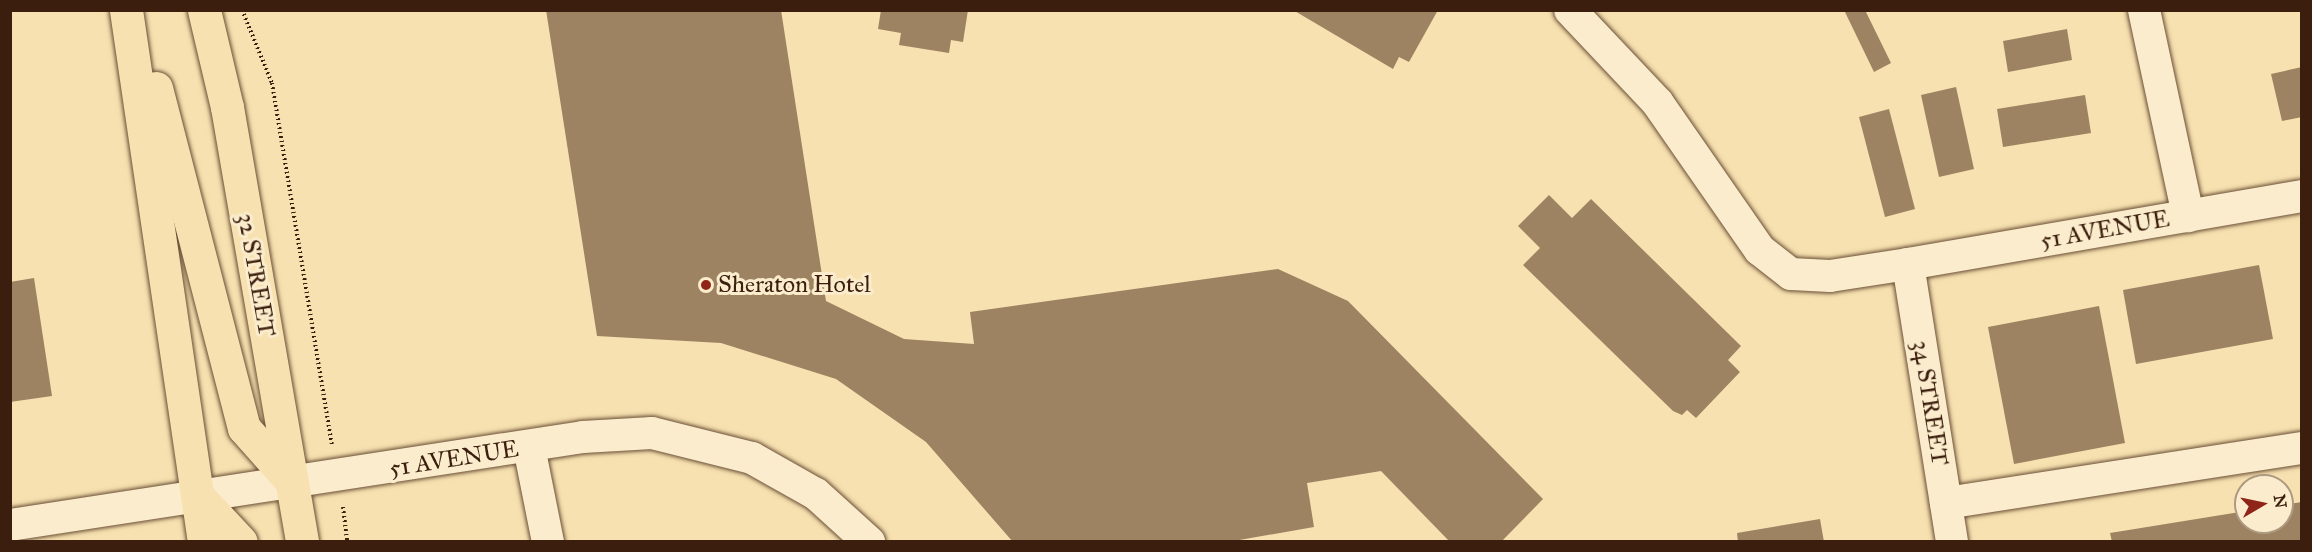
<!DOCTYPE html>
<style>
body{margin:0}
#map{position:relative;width:2312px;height:552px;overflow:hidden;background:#f7e1b0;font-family:"IM FELL Great Primer",serif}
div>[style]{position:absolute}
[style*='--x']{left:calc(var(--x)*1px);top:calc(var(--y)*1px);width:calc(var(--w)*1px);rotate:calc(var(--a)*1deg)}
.building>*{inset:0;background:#9d8362}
.path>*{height:4px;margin-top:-2px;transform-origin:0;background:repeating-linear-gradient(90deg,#3b1e0d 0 1.5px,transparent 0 4.5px)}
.roads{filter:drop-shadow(0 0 2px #6a4f36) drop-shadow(0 0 2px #6a4f36)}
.minor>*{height:32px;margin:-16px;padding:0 16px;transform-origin:16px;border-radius:16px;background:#faeccc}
.major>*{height:33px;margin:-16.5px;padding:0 16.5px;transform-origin:16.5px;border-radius:16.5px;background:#f7e1b0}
.dots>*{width:16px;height:16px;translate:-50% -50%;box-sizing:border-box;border:3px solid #faeccc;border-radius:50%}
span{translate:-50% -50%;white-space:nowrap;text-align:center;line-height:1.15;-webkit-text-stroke:6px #faeccc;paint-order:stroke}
.street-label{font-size:24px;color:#3b1e0d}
.poi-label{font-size:24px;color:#3b1e0d}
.left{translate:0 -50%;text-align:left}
.frame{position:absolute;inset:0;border:12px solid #3b1e0d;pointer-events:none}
.north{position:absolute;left:2234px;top:474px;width:60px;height:60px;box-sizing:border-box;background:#faeccc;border:2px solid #ae9a80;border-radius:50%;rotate:81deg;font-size:16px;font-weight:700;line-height:24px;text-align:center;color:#3b1e0d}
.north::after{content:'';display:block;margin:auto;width:21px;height:27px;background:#8f2418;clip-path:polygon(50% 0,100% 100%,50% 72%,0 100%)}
</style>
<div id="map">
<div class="building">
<div style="clip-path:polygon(546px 10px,781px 10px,826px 301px,904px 339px,974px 344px,970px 312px,1278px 269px,1348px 301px,1543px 499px,1501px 542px,1450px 542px,1381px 471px,1307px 483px,1314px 527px,1228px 542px,1013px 542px,926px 442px,836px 379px,721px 343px,597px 336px)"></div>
<div style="clip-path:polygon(881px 10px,968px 10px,963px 42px,951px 40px,949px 53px,899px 45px,901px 33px,878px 29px)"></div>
<div style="clip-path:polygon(1293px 10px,1438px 10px,1409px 62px,1399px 57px,1393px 69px)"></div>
<div style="clip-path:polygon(1844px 10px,1865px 10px,1891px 63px,1874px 72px)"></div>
<div style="clip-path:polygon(2067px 29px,2072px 60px,2008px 72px,2003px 41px)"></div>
<div style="clip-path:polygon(2302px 67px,2302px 117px,2282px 121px,2271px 74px)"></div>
<div style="clip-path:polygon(1956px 87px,1974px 169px,1939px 177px,1921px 95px)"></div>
<div style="clip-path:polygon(2085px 95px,2091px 133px,2003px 147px,1997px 109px)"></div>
<div style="clip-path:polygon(1889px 109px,1915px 209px,1885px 217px,1859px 117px)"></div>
<div style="clip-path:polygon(1549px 195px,1572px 218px,1591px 199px,1741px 346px,1728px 360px,1740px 372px,1696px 418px,1687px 410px,1682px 415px,1673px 411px,1523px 265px,1540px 248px,1518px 226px)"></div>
<div style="clip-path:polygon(2259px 265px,2273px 339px,2136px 364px,2123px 290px)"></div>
<div style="clip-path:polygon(34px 278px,52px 396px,10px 402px,10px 282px)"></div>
<div style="clip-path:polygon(2099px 306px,2125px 443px,2014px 464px,1988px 327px)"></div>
<div style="clip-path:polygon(2302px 502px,2302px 542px,2112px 542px,2110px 533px,2246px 511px,2246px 522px,2282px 522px,2282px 505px)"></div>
<div style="clip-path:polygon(1820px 519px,1824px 542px,1738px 542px,1737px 533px)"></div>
</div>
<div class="path">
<div style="--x:242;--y:10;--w:79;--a:67.7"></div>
<div style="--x:272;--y:83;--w:366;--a:80.6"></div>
<div style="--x:343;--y:507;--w:35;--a:83"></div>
</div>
<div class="roads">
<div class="minor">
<div style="--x:1570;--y:10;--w:127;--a:46.6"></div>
<div style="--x:1657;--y:102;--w:180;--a:55.2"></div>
<div style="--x:1760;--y:250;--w:39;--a:38"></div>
<div style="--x:1791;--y:274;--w:39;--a:3"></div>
<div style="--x:1830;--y:276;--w:79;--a:-8.7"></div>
<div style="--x:1908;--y:264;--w:400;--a:-9.8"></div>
<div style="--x:2144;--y:10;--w:211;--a:77.9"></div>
<div style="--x:1908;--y:264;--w:281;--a:81"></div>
<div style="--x:529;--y:447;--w:97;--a:78.7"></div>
<div style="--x:1946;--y:503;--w:360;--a:-8.8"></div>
<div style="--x:10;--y:525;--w:580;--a:-8.73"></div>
<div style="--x:583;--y:437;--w:69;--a:-3.3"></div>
<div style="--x:652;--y:433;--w:103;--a:14"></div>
<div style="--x:752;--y:458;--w:73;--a:29.4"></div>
<div style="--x:816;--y:494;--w:72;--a:42.2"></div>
</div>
<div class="major">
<div style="--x:126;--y:10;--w:538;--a:81.66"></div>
<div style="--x:204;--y:10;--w:100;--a:76.7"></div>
<div style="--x:227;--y:107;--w:441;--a:80.2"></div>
<div style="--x:156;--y:88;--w:351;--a:75.5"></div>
<div style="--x:244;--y:428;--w:72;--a:48.4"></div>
<div style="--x:197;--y:495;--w:64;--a:46.9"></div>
</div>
</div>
<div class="dots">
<div style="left:706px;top:285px;background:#8f2418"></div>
</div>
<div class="street-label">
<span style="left:2105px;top:230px;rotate:-10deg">51 AVENUE</span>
<span style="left:256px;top:275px;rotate:80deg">32 STREET</span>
<span style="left:1930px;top:403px;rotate:81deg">34 STREET</span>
<span style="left:454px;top:459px;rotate:-9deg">51 AVENUE</span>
</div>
<div class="poi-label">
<span class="left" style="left:718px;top:285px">Sheraton Hotel</span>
</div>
<div class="frame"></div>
<div class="north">N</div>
</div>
